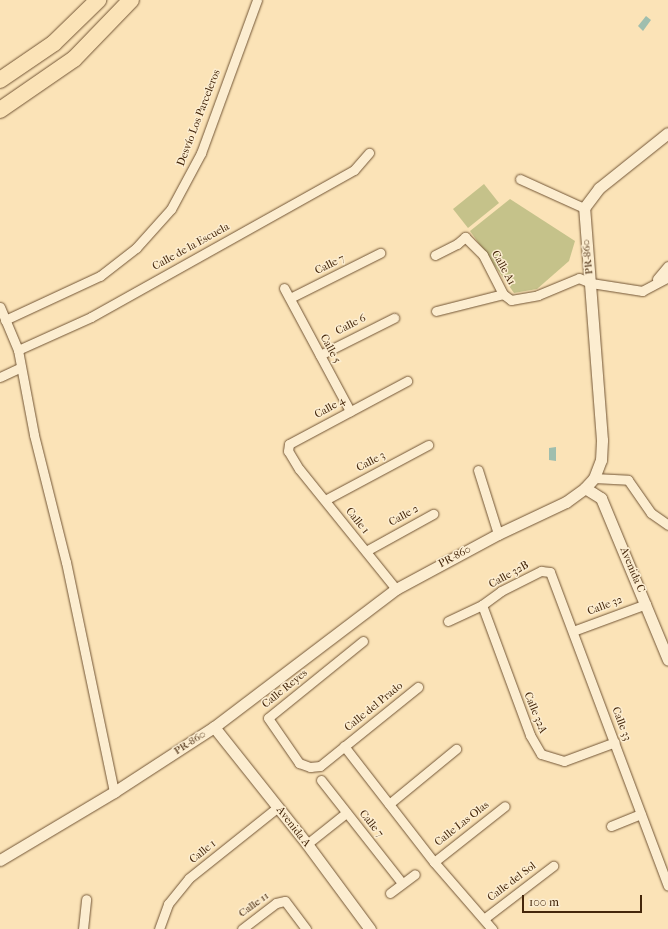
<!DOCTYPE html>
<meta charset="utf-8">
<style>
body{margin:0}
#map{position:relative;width:668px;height:929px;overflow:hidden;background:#fbe3b7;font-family:"IM FELL French Canon",serif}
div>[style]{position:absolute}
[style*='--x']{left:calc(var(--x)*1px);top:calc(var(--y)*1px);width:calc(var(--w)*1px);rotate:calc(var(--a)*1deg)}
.green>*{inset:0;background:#c5c28a}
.water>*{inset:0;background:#9fbeae}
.roads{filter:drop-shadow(0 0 1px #725535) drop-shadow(0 0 1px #725535)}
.minor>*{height:9px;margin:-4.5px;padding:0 4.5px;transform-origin:4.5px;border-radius:4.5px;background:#fcedd0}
.tertiary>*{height:11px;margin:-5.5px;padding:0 5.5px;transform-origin:5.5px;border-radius:5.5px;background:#fcedd0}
.motorway>*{height:16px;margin:-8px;padding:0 8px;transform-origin:8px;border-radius:8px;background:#fbe3b7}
span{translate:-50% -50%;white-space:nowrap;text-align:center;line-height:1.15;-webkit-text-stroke:3px #fcedd0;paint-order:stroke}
.street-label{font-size:11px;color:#44260a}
.scale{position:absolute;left:522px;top:895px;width:120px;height:18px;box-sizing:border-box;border:2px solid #44260a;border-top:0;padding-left:5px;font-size:12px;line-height:14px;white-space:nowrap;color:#44260a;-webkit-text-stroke:3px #fcedd0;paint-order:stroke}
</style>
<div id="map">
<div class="green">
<div style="clip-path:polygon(484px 184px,499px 203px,468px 228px,453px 209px)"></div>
<div style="clip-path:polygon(510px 199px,575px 241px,569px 261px,537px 289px,514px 293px,470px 231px)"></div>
</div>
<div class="water">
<div style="clip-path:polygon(646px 16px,651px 20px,643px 31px,638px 26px)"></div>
<div style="clip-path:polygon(556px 447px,556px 461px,549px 460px,549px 448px)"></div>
</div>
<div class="roads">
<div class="minor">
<div style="--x:520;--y:179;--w:70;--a:24.4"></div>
<div style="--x:435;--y:255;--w:25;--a:-27"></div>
<div style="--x:457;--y:244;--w:11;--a:-41"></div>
<div style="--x:465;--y:237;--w:25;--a:45"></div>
<div style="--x:483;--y:255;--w:44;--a:62.9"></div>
<div style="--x:503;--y:294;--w:10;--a:37"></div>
<div style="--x:511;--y:300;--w:27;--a:-10"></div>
<div style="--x:538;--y:295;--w:44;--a:-22.5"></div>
<div style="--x:579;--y:278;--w:13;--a:23"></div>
<div style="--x:591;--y:283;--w:52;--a:8.9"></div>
<div style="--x:642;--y:291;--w:30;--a:-28"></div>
<div style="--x:657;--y:279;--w:17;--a:-50"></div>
<div style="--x:284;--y:288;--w:140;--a:61.8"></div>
<div style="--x:290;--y:298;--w:101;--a:-26.6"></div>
<div style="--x:0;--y:307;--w:47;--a:67.3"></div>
<div style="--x:18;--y:350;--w:86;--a:79.3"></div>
<div style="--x:34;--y:435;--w:131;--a:75.9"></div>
<div style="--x:66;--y:562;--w:235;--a:78.2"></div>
<div style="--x:436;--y:311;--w:69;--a:-14.2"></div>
<div style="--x:5;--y:320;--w:105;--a:-24.9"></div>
<div style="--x:100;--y:276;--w:46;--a:-37.9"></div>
<div style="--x:136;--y:248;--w:52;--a:-48.1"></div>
<div style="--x:171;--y:209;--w:64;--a:-61.8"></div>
<div style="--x:201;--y:153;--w:163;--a:-69.9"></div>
<div style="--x:18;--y:350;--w:80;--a:-24.3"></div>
<div style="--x:91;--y:317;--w:301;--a:-29.2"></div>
<div style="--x:354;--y:170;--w:23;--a:-49"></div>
<div style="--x:320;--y:355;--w:83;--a:-26.6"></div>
<div style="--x:0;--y:377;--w:23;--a:-25"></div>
<div style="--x:478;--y:470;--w:67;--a:72.6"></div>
<div style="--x:594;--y:478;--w:34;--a:3"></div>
<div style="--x:628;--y:480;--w:40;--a:55.1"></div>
<div style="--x:651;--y:513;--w:21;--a:35"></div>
<div style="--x:325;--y:500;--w:117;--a:-28.1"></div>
<div style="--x:366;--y:551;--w:77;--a:-28.9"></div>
<div style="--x:396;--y:589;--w:154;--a:-128.9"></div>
<div style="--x:299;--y:469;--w:21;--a:-121"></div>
<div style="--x:288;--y:451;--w:7;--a:-82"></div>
<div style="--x:289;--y:444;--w:134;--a:-28.1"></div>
<div style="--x:482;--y:605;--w:139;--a:69.7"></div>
<div style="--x:530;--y:735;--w:22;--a:60"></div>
<div style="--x:541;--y:754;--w:24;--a:17"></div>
<div style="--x:564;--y:761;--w:54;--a:-20.4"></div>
<div style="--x:448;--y:621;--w:38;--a:-25"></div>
<div style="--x:482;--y:605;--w:24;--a:-36"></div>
<div style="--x:501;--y:591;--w:45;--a:-26.6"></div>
<div style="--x:541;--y:571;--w:9;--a:6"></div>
<div style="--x:550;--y:572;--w:335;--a:69.4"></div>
<div style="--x:573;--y:631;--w:78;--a:-20.3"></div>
<div style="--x:363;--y:641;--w:122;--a:141"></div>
<div style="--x:268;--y:718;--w:55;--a:55.4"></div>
<div style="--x:299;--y:763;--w:12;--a:20"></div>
<div style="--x:310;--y:767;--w:10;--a:-6"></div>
<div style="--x:320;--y:766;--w:126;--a:-38.9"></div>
<div style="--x:344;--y:746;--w:147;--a:52.2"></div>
<div style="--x:434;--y:862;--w:89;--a:49.1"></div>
<div style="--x:321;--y:780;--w:131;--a:51.8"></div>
<div style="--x:389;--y:804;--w:87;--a:-39.4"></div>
<div style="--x:611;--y:826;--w:32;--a:-22"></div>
<div style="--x:307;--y:844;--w:50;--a:-38.5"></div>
<div style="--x:434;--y:862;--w:90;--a:-38.3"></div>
<div style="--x:390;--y:893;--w:31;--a:-37"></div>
<div style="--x:485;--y:918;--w:86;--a:-37.4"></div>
<div style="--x:83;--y:929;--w:30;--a:-84"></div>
<div style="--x:159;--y:929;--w:27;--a:-70"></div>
<div style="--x:168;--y:904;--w:33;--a:-51"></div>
<div style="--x:189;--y:878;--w:114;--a:-38.6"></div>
<div style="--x:242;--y:929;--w:43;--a:-37.4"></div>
<div style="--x:276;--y:903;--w:9;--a:-13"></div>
<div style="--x:285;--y:901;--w:35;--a:53"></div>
</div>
<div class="tertiary">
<div style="--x:585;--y:488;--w:19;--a:32"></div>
<div style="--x:601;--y:498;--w:175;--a:67.5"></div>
<div style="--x:214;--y:727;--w:149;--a:51.5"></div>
<div style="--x:307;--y:844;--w:106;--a:53.5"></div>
<div style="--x:0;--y:860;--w:133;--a:-30.8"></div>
<div style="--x:114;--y:792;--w:119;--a:-33"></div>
<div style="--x:214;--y:727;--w:228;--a:-37.2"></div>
<div style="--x:396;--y:589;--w:116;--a:-28.3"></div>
<div style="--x:498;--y:534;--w:75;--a:-25.2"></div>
<div style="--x:566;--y:502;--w:24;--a:-36"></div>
<div style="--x:585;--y:488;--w:13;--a:-48"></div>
<div style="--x:594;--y:478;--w:19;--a:-69"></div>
<div style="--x:601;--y:460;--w:20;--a:-87"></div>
<div style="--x:602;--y:440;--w:233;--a:-94.4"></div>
<div style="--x:584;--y:208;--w:25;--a:-53"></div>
<div style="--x:599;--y:188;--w:88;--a:-38.6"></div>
</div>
<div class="motorway">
<div style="--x:0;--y:80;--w:65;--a:-34.4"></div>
<div style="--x:54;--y:43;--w:62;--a:-44.3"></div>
<div style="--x:0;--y:110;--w:90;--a:-34.6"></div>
<div style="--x:74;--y:59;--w:82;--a:-46"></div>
</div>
</div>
<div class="street-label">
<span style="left:199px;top:118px;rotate:-69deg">Desvío Los Parceleros</span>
<span style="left:191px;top:247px;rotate:-29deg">Calle de la Escuela</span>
<span style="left:588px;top:257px;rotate:-96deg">PR-860</span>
<span style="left:330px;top:265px;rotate:-26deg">Calle 7</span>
<span style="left:503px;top:268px;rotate:61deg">Calle A1</span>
<span style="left:351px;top:325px;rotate:-27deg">Calle 6</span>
<span style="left:330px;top:349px;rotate:62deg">Calle 5</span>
<span style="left:330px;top:408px;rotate:-29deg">Calle 4</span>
<span style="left:371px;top:462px;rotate:-28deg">Calle 3</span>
<span style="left:404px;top:516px;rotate:-29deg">Calle 2</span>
<span style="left:357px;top:521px;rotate:51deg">Calle 1</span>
<span style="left:455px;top:557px;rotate:-28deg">PR-860</span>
<span style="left:632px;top:570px;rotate:67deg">Avenida C</span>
<span style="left:509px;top:575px;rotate:-29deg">Calle 32B</span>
<span style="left:605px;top:606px;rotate:-21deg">Calle 32</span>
<span style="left:285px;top:689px;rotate:-39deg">Calle Reyes</span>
<span style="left:374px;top:707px;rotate:-39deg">Calle del Prado</span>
<span style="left:535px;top:713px;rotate:68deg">Calle 32A</span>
<span style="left:621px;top:724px;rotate:69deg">Calle 33</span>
<span style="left:190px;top:743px;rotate:-33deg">PR-860</span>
<span style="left:371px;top:824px;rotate:51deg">Calle 7</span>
<span style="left:462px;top:824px;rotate:-38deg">Calle Las Olas</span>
<span style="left:293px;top:827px;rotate:52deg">Avenida A</span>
<span style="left:203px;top:852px;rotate:-39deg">Calle 1</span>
<span style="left:512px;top:882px;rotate:-37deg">Calle del Sol</span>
<span style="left:254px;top:905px;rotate:-36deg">Calle 11</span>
</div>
<div class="scale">100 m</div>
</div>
